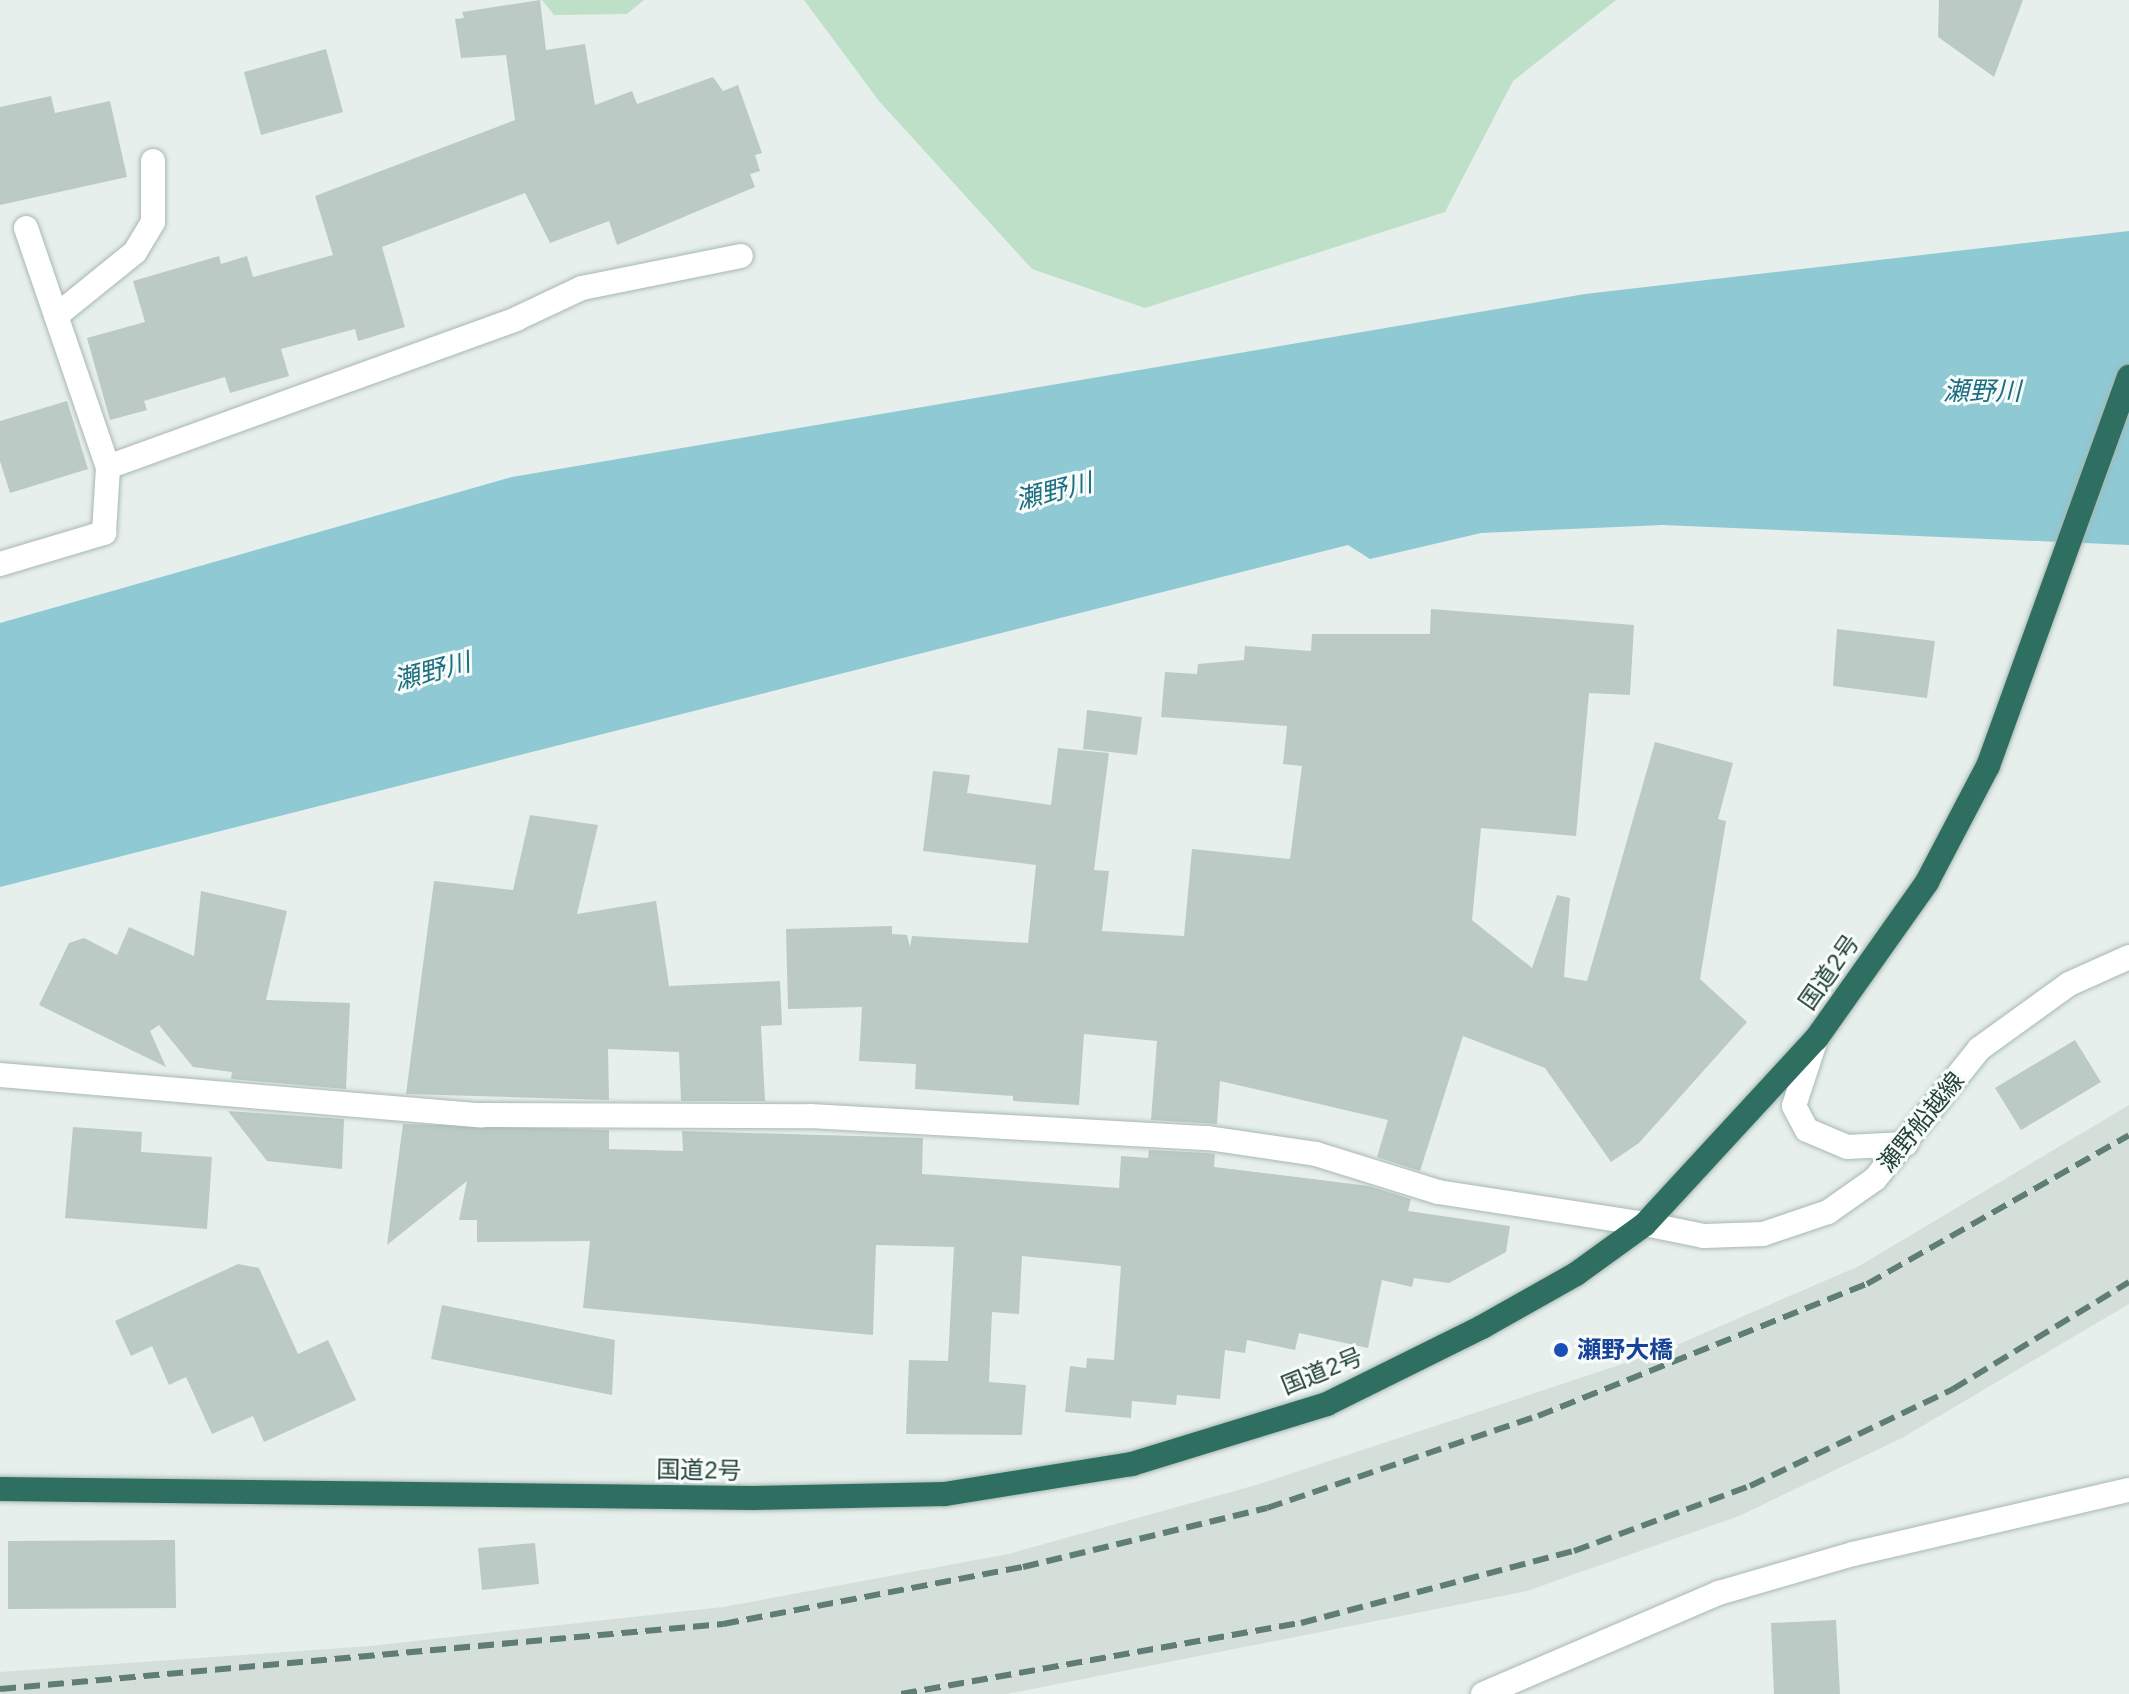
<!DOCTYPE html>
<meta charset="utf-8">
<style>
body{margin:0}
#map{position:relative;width:2129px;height:1694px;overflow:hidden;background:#e6efeb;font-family:Helvetica,"Noto Sans JP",sans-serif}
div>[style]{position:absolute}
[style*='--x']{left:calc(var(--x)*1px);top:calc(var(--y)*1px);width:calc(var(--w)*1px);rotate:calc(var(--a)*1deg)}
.built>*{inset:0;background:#d4dfda}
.green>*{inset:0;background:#bfe0c8}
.water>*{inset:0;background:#8ec9d4}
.building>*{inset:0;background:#bbcac4}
.roads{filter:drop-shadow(0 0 2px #a8b8b2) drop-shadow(0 0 2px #a8b8b2)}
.street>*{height:24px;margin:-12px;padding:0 12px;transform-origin:12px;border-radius:12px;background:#fff}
.secondary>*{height:24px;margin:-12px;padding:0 12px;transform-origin:12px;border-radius:12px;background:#fff}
.highway>*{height:24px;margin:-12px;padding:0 12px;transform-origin:12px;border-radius:12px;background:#2f6f62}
.rail>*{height:6px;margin-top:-3px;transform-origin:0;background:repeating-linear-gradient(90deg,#5f7d75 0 16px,transparent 0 24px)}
.dots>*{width:22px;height:22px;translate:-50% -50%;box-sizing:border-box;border:4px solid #f7fbf9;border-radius:50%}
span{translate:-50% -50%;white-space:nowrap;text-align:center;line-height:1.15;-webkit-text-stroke:6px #f7fbf9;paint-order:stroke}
.street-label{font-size:24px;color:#24423a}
.transit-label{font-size:24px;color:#164399;font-weight:700}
.left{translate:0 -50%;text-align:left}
.water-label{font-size:26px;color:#1c6f80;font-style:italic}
</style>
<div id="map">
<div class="built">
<div style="clip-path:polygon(2129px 1105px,2129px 1304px,1902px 1438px,1739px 1516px,1527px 1591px,1007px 1694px,0 1694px,0 1672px,370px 1646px,723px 1607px,1008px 1554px,1256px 1485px,1665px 1350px,1859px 1266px)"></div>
</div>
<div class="green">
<div style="clip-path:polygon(542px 0,644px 0,627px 14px,554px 15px)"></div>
<div style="clip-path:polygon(804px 0,1616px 0,1513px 81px,1445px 212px,1145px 308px,1032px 269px,879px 101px)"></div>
</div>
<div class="water">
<div style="clip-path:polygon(2129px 231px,2129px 545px,1663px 525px,1481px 533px,1370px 559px,1348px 545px,0 887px,0 623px,512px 477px,1585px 294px)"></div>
</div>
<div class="building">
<div style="clip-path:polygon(540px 0,546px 50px,585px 44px,595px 105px,632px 91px,637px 104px,713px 77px,723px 91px,738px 85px,762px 153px,755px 155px,760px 171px,750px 174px,755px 187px,617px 245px,609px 221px,550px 243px,525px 193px,382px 247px,405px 327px,358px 341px,355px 329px,281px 349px,289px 376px,230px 393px,225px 377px,144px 401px,147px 410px,110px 420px,87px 338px,145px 322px,133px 281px,219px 256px,221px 264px,247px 256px,253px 277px,333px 255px,315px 196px,515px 120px,506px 55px,461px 58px,455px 19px,464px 18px,462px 12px)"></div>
<div style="clip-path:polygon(1939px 0,2023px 0,1994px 77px,1938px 37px)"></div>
<div style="clip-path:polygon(326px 49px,343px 112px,261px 135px,244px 72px)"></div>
<div style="clip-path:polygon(51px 96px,55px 113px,110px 101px,127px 177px,0 205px,0 107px)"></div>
<div style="clip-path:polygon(67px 401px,88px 469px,10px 493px,0 461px,0 421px)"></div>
<div style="clip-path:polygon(1431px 609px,1634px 625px,1630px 695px,1589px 693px,1576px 836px,1481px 828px,1472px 920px,1532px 968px,1557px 895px,1570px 898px,1564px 977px,1587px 981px,1655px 742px,1733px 763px,1718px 819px,1726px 821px,1700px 979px,1747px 1022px,1639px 1143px,1611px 1162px,1545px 1068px,1463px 1036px,1420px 1171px,1377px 1157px,1388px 1120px,1220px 1081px,1217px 1124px,1151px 1120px,1157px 1041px,1084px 1034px,1079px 1105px,1013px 1101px,1013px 1096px,915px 1089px,916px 1064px,859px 1061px,862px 1007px,788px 1009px,786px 929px,892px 926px,892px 934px,907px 935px,910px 947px,912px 936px,1028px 943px,1036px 865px,923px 851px,933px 771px,970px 775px,967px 793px,1051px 805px,1058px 748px,1109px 753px,1094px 870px,1109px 871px,1102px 931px,1184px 936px,1192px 849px,1290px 859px,1302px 766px,1283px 764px,1287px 726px,1161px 717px,1165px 672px,1197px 674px,1198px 664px,1244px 660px,1245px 646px,1311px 651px,1312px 634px,1430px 634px)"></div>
<div style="clip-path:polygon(1837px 629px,1935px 641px,1927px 698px,1833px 686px)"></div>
<div style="clip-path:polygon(1087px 710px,1142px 717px,1137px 755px,1083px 749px)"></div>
<div style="clip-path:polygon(530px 815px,598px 825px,577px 914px,656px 901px,669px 986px,780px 981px,782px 1025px,761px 1026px,765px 1101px,681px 1101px,679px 1052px,608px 1049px,609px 1100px,406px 1094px,434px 881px,513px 890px)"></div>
<div style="clip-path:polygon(201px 891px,287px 911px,266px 1000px,350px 1003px,346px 1089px,231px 1079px,232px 1072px,193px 1067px,159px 1025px,150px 1031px,166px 1067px,39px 1005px,69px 943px,84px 938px,117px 955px,129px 927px,194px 956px)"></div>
<div style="clip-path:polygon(2075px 1040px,2101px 1082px,2021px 1130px,1995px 1088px)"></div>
<div style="clip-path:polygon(228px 1111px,344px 1119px,342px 1169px,267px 1161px)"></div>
<div style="clip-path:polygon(403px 1124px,609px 1130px,609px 1149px,683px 1151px,682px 1131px,923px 1138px,922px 1174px,1119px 1188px,1121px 1156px,1148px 1158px,1149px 1150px,1206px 1153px,1215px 1154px,1214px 1167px,1369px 1186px,1411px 1199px,1408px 1211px,1510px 1226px,1506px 1252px,1449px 1283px,1414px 1278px,1412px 1287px,1382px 1280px,1368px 1348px,1299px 1333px,1295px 1350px,1247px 1340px,1245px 1353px,1225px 1350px,1220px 1399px,1177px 1395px,1176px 1405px,1132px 1401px,1131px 1418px,1065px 1412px,1070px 1366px,1086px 1368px,1087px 1358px,1114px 1360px,1121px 1266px,1022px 1256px,1019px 1314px,992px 1312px,989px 1382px,1026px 1385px,1022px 1435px,906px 1434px,909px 1360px,948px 1361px,954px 1247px,876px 1245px,873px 1335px,583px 1308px,590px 1241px,477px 1242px,477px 1220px,459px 1220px,467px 1181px,387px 1245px)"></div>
<div style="clip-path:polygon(73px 1127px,142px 1132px,141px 1152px,212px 1157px,207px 1229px,65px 1218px)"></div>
<div style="clip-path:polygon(238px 1264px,259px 1268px,298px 1354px,328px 1340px,356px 1400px,264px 1442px,253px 1416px,212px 1434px,186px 1377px,169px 1385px,152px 1346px,131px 1356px,115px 1321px)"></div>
<div style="clip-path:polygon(442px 1305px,615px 1340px,612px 1395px,431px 1359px)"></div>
<div style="clip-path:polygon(175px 1540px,176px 1608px,8px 1609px,8px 1541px)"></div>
<div style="clip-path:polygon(535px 1543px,539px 1584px,482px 1590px,478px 1548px)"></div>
<div style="clip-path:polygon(1836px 1620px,1840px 1694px,1774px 1694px,1771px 1623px)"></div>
</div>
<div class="roads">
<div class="street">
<div style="--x:26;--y:228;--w:253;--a:71.1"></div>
<div style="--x:56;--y:316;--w:102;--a:-39"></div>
<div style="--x:135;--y:252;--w:35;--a:-59"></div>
<div style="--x:153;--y:222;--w:61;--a:-90"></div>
<div style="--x:0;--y:564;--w:109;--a:-16.6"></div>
<div style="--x:104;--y:533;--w:66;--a:-86.5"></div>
<div style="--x:108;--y:467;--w:434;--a:-19.9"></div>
<div style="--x:516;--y:319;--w:73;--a:-25.2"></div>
<div style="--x:582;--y:288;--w:162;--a:-11.4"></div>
<div style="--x:0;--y:1075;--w:483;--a:4.8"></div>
<div style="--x:481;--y:1115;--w:329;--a:0.2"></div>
<div style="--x:810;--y:1116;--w:399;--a:3.2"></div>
<div style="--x:1208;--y:1138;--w:109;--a:8.4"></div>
<div style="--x:1316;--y:1154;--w:128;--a:17.3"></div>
<div style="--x:1438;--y:1192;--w:209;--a:8.8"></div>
</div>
<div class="secondary">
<div style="--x:1815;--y:1042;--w:67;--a:108.2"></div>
<div style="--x:1794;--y:1106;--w:27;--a:62"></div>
<div style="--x:1807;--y:1130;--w:43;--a:23"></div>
<div style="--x:1847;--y:1147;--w:59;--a:-2.9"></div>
<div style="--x:1645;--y:1224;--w:60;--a:11.5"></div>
<div style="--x:1704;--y:1236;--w:59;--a:-1.9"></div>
<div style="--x:1763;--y:1234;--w:69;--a:-18.7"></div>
<div style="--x:1828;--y:1212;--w:57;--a:-35.1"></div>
<div style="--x:1875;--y:1179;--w:166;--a:-51.3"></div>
<div style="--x:1979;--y:1049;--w:111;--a:-35.8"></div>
<div style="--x:2069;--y:984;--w:66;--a:-24.2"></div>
<div style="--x:1483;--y:1694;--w:257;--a:-23.2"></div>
<div style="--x:1719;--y:1593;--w:140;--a:-16.2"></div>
<div style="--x:1853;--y:1554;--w:283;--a:-13.1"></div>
</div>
<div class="highway">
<div style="--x:0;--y:1489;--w:753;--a:0.68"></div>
<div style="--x:753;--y:1498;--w:192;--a:-1.2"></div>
<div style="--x:945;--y:1494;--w:189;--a:-9.1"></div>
<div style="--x:1132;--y:1464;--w:204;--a:-17.1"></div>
<div style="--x:1327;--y:1404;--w:173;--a:-26.4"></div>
<div style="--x:1482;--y:1327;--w:108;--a:-29.4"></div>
<div style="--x:1576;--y:1274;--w:85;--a:-35.9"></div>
<div style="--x:1645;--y:1224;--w:252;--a:-47.3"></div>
<div style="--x:1816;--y:1039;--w:192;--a:-54.7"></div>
<div style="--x:1927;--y:882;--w:131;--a:-62.3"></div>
<div style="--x:1988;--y:766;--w:414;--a:-70.1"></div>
</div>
</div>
<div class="rail">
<div style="--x:0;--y:1689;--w:726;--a:-5.14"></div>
<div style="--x:723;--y:1624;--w:305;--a:-10.8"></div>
<div style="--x:1023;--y:1567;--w:251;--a:-13.6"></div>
<div style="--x:1267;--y:1508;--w:286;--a:-18.8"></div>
<div style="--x:1538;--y:1416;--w:354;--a:-21.9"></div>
<div style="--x:1867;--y:1284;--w:301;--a:-29.6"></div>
<div style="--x:901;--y:1694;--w:406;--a:-10.1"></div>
<div style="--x:1301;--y:1623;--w:282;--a:-14.8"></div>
<div style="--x:1574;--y:1551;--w:188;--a:-20.3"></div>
<div style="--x:1750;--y:1486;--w:225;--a:-25.5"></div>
<div style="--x:1953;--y:1389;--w:206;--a:-31.3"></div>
</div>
<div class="dots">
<div style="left:1561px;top:1350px;background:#1a4fb4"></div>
</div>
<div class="street-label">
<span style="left:1829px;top:972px;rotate:-55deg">国道2号</span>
<span style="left:1921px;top:1122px;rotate:-51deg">瀬野船越線</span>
<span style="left:1322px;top:1371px;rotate:-22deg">国道2号</span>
<span style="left:699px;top:1470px;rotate:1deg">国道2号</span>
</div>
<div class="transit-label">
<span class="left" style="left:1577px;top:1350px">瀬野大橋</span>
</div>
<div class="water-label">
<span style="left:1982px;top:392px">瀬野川</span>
<span style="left:1054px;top:492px;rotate:-14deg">瀬野川</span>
<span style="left:432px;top:672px;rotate:-15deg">瀬野川</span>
</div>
</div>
